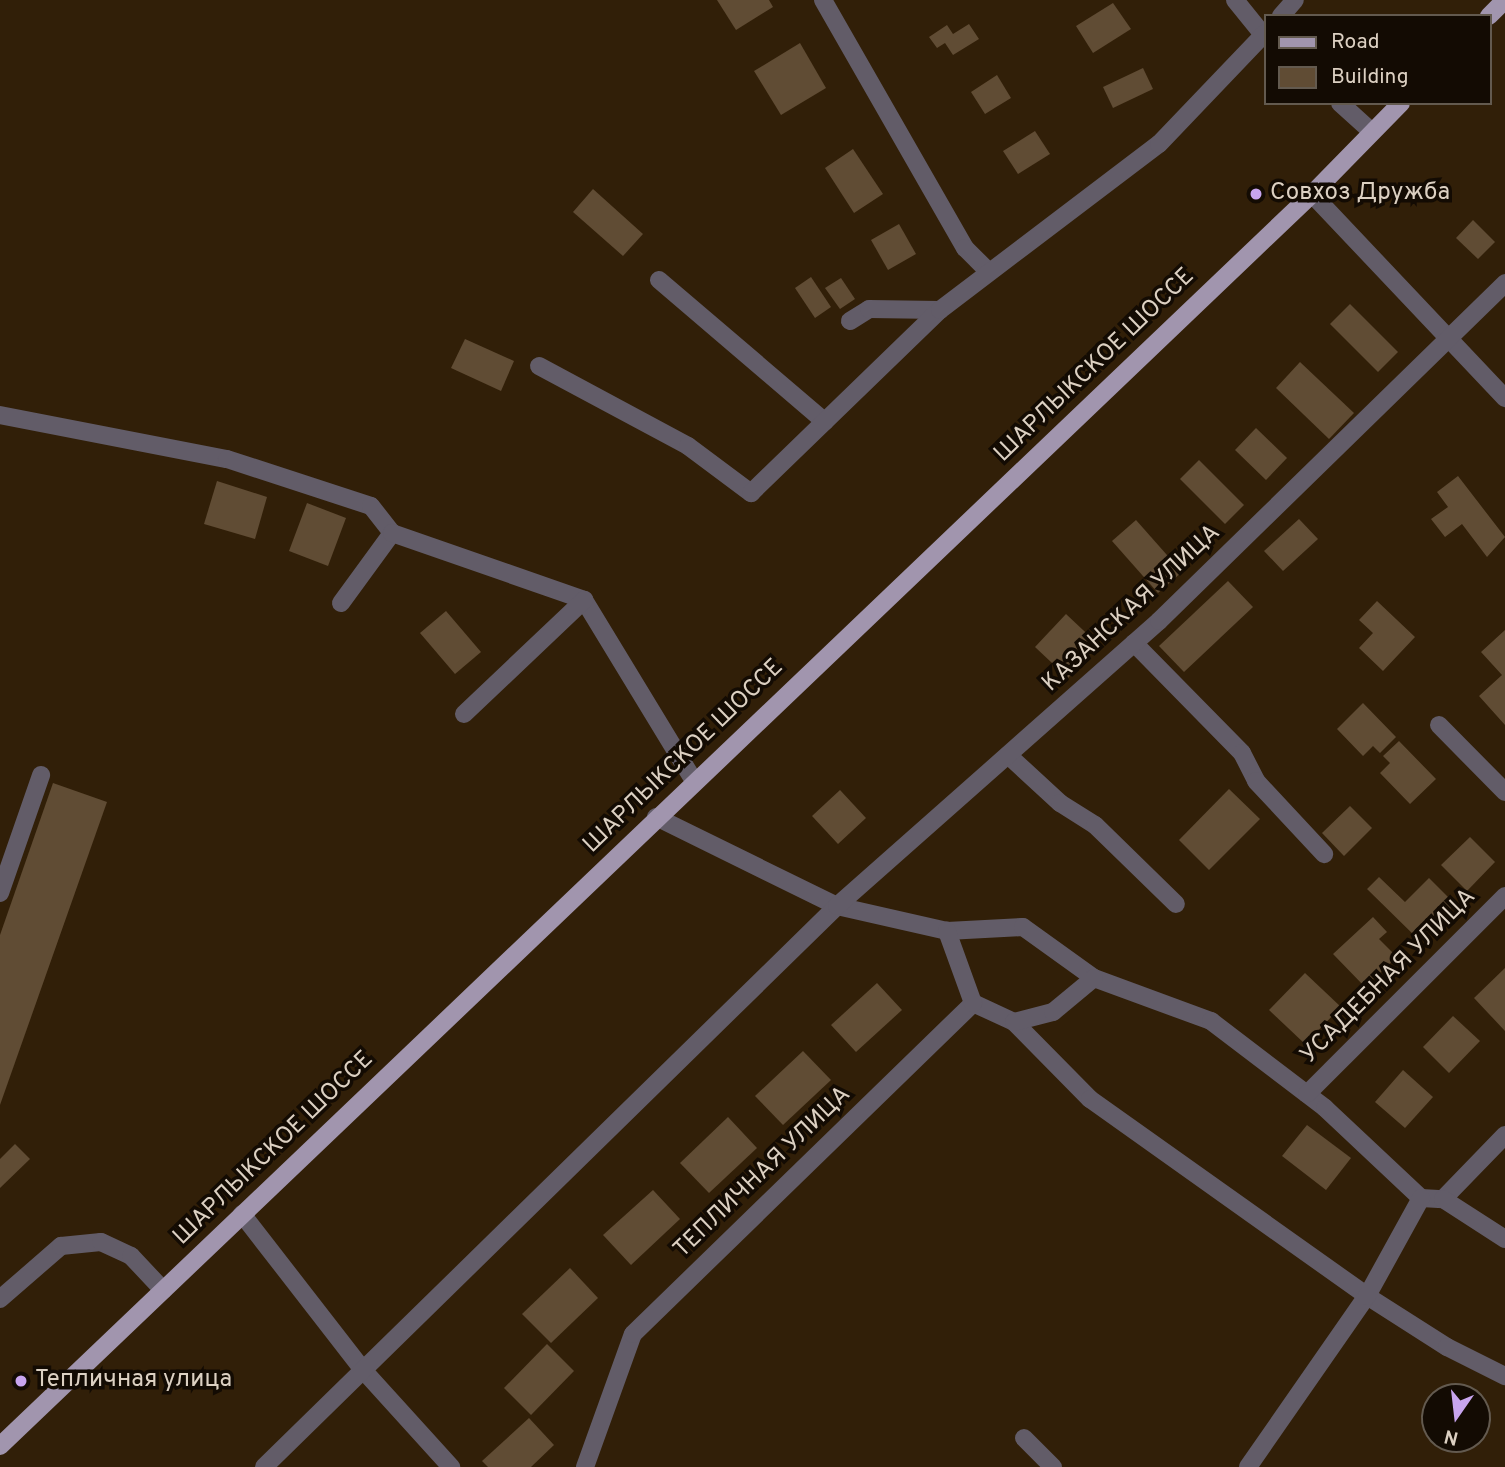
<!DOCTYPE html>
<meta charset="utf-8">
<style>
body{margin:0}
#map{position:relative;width:1505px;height:1467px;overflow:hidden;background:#311f08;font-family:Overpass,sans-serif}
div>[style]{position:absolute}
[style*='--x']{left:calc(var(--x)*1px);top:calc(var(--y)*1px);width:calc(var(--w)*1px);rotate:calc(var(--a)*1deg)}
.building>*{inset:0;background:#604c34}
.minor>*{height:18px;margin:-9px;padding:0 9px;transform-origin:9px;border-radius:9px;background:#625c68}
.major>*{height:18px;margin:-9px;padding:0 9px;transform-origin:9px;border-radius:9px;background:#a195ae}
.dots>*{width:19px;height:19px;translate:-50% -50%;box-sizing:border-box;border:4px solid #130b03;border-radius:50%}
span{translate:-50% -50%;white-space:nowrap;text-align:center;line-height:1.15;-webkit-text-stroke:7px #130b03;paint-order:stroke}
.poi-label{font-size:24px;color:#dcd0c2}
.left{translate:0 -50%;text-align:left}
.street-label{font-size:24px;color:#dcd0c2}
.legend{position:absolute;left:1264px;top:14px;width:228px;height:91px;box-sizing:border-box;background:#130b03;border:2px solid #635a4f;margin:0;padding:9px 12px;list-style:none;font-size:21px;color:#dcd0c2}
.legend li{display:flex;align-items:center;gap:14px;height:35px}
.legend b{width:35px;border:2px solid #635a4f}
.north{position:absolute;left:1421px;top:1383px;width:70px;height:70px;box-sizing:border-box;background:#130b03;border:2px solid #635a4f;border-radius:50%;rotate:194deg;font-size:19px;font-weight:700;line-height:28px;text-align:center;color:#dcd0c2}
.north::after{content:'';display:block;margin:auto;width:24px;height:32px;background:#c8a5ef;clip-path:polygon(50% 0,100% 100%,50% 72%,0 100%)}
</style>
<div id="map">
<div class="building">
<div style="clip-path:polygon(717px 0,769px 0,773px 7px,736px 30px)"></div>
<div style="clip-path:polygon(1113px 3px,1131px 29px,1093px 53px,1076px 26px)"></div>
<div style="clip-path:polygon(969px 24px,979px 39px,953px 55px,945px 43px,937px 48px,929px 37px,947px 25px,953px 34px)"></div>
<div style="clip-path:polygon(800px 43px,826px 88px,781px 115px,754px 71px)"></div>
<div style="clip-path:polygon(1143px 68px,1153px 89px,1113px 108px,1103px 87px)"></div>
<div style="clip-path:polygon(997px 75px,1011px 98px,985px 114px,971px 92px)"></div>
<div style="clip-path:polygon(1035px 131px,1050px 154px,1018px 174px,1003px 151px)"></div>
<div style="clip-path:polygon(853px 149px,883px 194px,854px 213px,825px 168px)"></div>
<div style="clip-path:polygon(593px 189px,643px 234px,623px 256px,573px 212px)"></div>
<div style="clip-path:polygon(1473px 220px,1495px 242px,1478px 259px,1456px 238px)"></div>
<div style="clip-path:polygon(899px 224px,916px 254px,888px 270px,871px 240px)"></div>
<div style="clip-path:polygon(811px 277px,831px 307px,815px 318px,795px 288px)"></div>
<div style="clip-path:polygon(841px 278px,855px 299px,840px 309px,825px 288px)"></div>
<div style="clip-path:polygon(1350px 304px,1398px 352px,1378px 372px,1330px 324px)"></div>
<div style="clip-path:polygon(465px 339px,514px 361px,501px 391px,451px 368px)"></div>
<div style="clip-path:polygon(1300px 362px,1354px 413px,1329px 439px,1276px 388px)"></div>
<div style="clip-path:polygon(1256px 428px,1287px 458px,1266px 480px,1235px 450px)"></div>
<div style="clip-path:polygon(1199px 460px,1244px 505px,1225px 524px,1180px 479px)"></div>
<div style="clip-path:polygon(1458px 476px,1505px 537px,1487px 557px,1462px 524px,1445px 537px,1431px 519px,1448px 507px,1437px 492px)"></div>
<div style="clip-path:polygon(217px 481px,267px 497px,255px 539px,204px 524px)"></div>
<div style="clip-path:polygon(307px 503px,346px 518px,328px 566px,289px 551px)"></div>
<div style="clip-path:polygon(1299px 519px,1318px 539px,1283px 571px,1264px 551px)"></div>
<div style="clip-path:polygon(1136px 520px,1182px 572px,1158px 593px,1112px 541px)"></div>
<div style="clip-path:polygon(1228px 581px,1253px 607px,1184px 672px,1159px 646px)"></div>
<div style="clip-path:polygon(1377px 601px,1415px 637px,1383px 671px,1359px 648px,1373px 633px,1359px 620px)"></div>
<div style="clip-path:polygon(446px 611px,481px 652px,455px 674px,420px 633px)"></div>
<div style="clip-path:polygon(1066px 614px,1099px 645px,1068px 678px,1035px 647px)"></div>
<div style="clip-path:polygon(1505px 630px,1505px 725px,1479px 696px,1502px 675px,1481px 652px)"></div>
<div style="clip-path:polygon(1363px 703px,1396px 737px,1380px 753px,1373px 746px,1363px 756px,1337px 729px)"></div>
<div style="clip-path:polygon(1399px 741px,1436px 779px,1410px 804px,1380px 773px,1390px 763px,1383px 756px)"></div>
<div style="clip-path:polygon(53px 783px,107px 802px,0 1105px,0 935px)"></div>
<div style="clip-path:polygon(1229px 789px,1260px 819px,1209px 870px,1179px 840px)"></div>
<div style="clip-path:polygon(840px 790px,866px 818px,838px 844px,812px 816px)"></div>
<div style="clip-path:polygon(1350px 806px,1372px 828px,1344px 856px,1322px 833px)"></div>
<div style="clip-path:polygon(1470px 837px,1495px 862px,1467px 891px,1441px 865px)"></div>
<div style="clip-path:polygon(1379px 877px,1405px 902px,1429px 878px,1455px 904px,1419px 940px,1367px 889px)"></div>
<div style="clip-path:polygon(1373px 917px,1387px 932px,1379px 939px,1397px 957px,1365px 987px,1333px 954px)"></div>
<div style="clip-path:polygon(1505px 968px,1505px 1031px,1474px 998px)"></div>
<div style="clip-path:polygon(1305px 973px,1341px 1007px,1305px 1044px,1269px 1010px)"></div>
<div style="clip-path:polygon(877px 983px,902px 1010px,856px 1052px,831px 1025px)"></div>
<div style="clip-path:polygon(1453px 1016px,1480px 1041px,1449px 1073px,1423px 1047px)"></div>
<div style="clip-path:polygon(803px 1051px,831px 1080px,783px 1125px,755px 1096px)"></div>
<div style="clip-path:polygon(1403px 1070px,1433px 1097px,1405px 1128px,1375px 1102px)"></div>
<div style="clip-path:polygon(728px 1117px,757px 1148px,709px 1193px,680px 1163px)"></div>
<div style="clip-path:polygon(1307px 1125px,1351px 1158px,1326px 1190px,1282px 1156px)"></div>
<div style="clip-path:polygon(15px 1144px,30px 1159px,0 1188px,0 1159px)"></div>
<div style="clip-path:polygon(653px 1190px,680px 1219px,631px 1265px,603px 1235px)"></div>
<div style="clip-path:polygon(570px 1268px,598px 1298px,551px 1343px,522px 1314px)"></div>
<div style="clip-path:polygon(547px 1344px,574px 1371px,531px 1415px,504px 1388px)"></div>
<div style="clip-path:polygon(529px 1418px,554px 1445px,531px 1467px,488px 1467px,482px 1461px)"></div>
</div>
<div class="minor">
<div style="--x:823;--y:0;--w:286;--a:60.2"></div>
<div style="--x:965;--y:248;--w:31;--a:45"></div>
<div style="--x:1235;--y:0;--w:48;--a:51"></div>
<div style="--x:1281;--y:16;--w:21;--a:-49"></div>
<div style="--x:1340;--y:103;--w:43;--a:42.2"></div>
<div style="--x:1312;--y:194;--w:281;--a:46.6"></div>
<div style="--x:659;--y:280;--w:218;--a:40.5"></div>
<div style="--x:850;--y:321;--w:22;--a:-32"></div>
<div style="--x:869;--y:309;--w:71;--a:0.8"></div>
<div style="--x:539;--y:366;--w:169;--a:28.2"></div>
<div style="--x:688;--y:446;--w:79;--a:36.7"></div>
<div style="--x:751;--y:493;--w:263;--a:-44.1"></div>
<div style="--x:940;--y:310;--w:275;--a:-37.2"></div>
<div style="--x:1159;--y:144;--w:153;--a:-46.3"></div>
<div style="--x:0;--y:415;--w:231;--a:11"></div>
<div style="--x:227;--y:459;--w:151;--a:18.1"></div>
<div style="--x:371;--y:506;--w:34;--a:52"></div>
<div style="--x:341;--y:603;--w:87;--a:-53.9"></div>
<div style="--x:392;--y:533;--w:203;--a:19.2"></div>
<div style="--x:584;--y:600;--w:212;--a:58.7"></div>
<div style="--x:1134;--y:643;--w:154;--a:45.5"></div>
<div style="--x:1242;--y:753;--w:31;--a:63"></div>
<div style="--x:1256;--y:781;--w:100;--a:47"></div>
<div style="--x:464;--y:714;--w:166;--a:-43.5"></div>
<div style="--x:1439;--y:725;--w:94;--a:45.4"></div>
<div style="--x:1008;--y:755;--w:71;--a:42.7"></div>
<div style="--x:1060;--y:803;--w:41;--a:32.2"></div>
<div style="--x:1095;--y:825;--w:113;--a:44.3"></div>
<div style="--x:656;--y:817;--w:202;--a:26.2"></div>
<div style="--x:837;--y:906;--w:113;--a:12.8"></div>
<div style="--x:947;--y:931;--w:76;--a:-3"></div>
<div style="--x:1023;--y:927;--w:87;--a:35.7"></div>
<div style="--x:1094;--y:978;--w:125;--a:20.2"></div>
<div style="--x:1211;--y:1021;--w:143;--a:37.3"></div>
<div style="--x:1325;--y:1108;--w:132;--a:43.2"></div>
<div style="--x:1421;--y:1198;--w:22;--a:3"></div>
<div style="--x:1443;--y:1199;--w:89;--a:-45.9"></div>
<div style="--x:0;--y:893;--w:125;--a:-70.8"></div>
<div style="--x:973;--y:1003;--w:45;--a:24.9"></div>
<div style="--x:1014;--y:1022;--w:108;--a:45.4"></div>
<div style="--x:1090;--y:1099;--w:340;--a:35.4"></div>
<div style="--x:1367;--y:1296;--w:95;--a:32.5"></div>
<div style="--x:1447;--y:1347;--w:65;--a:26.6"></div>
<div style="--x:1014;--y:1022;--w:40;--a:-14.4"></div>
<div style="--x:1053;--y:1012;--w:53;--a:-39.7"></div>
<div style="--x:1307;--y:1094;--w:280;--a:-45"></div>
<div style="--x:1443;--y:1199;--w:74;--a:32.8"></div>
<div style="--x:242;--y:1214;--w:199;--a:52.2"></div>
<div style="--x:364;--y:1371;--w:130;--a:47.8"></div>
<div style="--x:0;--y:1299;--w:81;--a:-41"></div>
<div style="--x:61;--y:1246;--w:40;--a:-5.7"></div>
<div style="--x:101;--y:1242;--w:33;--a:25"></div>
<div style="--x:131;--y:1256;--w:47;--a:46.7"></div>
<div style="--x:1024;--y:1438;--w:41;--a:45"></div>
<div style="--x:264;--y:1467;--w:802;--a:-44.39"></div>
<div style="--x:837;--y:906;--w:430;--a:-41.5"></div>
<div style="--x:1159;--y:621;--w:484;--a:-44.3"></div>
<div style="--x:585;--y:1467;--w:141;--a:-70.2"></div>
<div style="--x:633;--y:1334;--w:475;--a:-44.2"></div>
<div style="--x:973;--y:1003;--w:77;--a:-109.9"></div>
<div style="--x:1248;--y:1467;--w:208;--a:-55.2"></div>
<div style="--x:1367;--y:1296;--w:112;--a:-61.1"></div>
</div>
<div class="major">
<div style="--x:1489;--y:16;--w:23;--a:-45"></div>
<div style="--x:0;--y:1446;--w:1814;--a:-43.66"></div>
<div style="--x:1312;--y:194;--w:127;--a:-45.6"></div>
</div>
<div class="dots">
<div style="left:1256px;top:194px;background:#c8a5ef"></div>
<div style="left:21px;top:1381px;background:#c8a5ef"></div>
</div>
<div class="poi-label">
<span class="left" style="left:1270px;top:194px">Совхоз Дружба</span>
<span class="left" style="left:35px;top:1381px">Тепличная улица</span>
</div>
<div class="street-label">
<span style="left:1095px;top:366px;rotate:-44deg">ШАРЛЫКСКОЕ ШОССЕ</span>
<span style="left:1132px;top:609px;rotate:-43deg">КАЗАНСКАЯ УЛИЦА</span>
<span style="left:684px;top:757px;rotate:-44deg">ШАРЛЫКСКОЕ ШОССЕ</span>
<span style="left:1389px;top:977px;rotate:-45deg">УСАДЕБНАЯ УЛИЦА</span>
<span style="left:274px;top:1149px;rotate:-44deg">ШАРЛЫКСКОЕ ШОССЕ</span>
<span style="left:763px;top:1173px;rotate:-44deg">ТЕПЛИЧНАЯ УЛИЦА</span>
</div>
<ul class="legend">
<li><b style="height:9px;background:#a195ae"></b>Road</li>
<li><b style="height:19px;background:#604c34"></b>Building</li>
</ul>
<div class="north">N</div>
</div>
